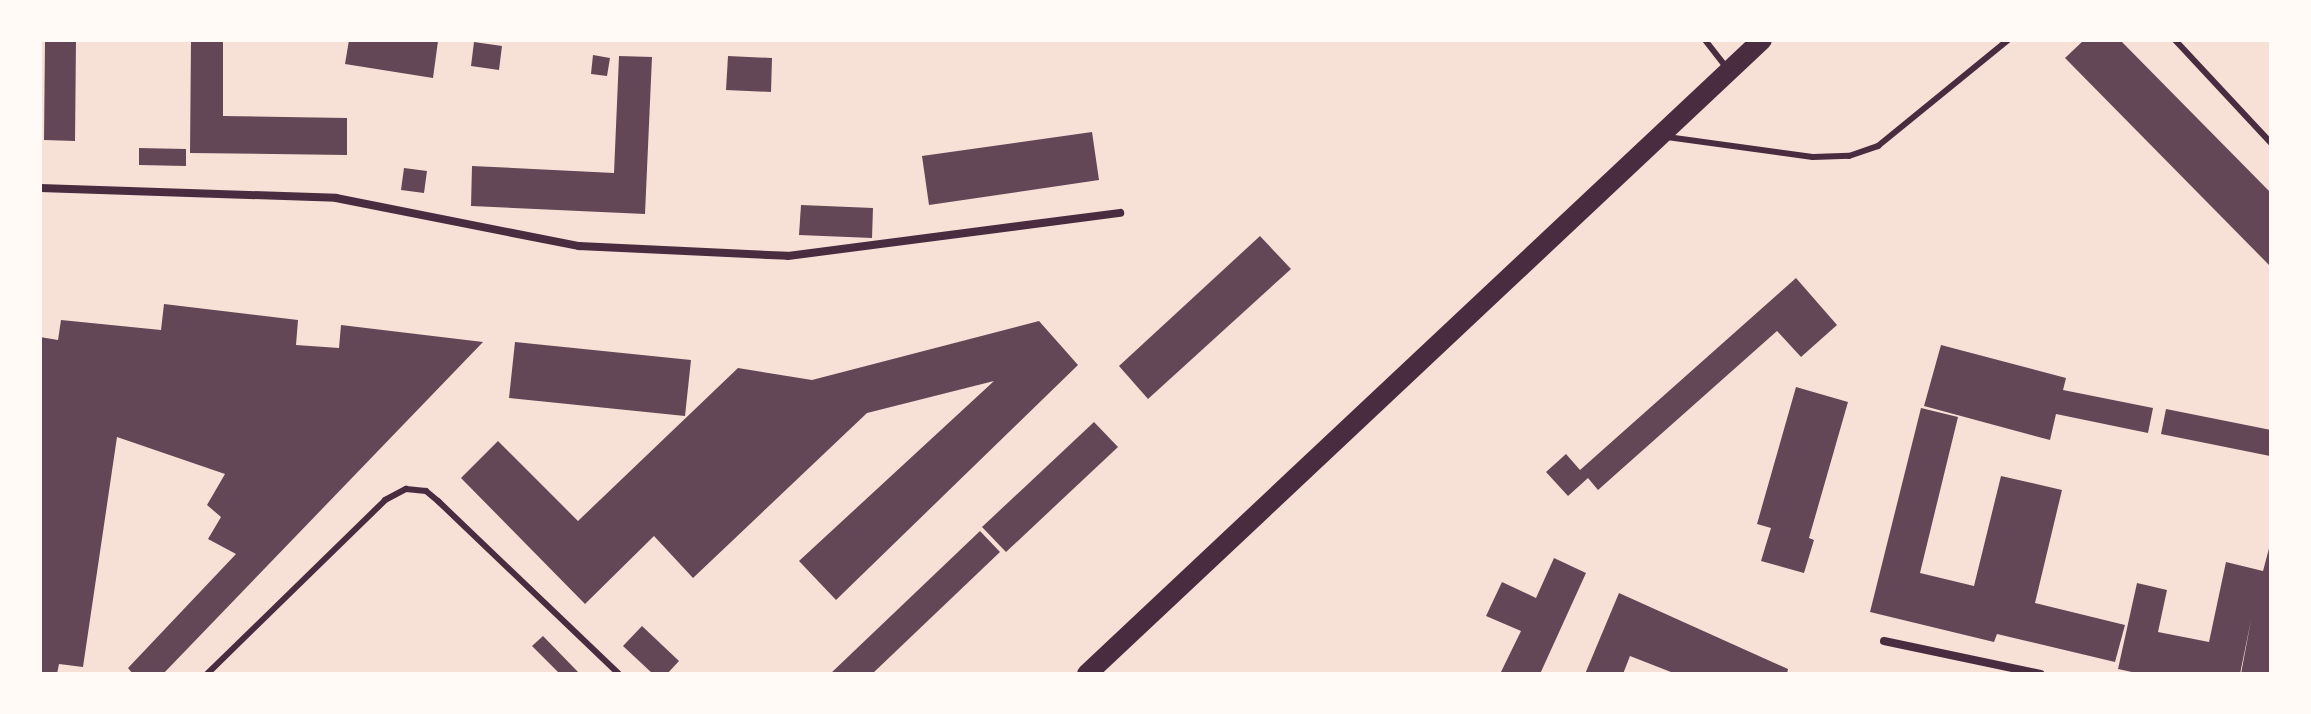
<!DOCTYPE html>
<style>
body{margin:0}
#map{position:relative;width:2311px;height:714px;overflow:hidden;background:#f7e1d7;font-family:Lora,serif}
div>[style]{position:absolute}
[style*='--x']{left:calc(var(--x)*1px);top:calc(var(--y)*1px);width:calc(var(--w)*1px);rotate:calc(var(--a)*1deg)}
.building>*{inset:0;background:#644757}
.service>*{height:6px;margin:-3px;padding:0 3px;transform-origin:3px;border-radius:3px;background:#4a2c40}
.minor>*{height:8px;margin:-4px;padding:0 4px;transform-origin:4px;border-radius:4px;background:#4a2c40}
.primary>*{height:20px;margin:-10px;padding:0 10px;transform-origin:10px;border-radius:10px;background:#4a2c40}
span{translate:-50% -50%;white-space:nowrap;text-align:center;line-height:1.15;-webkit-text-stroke:8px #fffaf5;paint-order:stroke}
.frame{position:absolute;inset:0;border:42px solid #fffaf5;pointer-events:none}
</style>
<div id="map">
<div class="building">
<div style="clip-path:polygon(45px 40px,76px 40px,75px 141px,44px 140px)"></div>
<div style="clip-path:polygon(191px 40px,223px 40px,223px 116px,347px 118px,347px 155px,190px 153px)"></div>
<div style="clip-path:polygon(349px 40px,438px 41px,433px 78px,345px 64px)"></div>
<div style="clip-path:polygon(2084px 40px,2120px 40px,2271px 193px,2271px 267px,2065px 58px)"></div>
<div style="clip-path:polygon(474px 42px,502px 46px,499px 70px,471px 66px)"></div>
<div style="clip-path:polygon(593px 55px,610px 58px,607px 76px,591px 74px)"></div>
<div style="clip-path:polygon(619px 56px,652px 57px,645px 214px,471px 206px,472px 166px,614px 173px)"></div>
<div style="clip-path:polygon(728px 56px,772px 58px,771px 92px,726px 90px)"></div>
<div style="clip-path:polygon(1092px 132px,1099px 180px,929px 205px,922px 156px)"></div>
<div style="clip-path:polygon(139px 148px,186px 149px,186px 166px,139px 165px)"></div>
<div style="clip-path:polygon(404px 168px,427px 171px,424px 193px,401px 190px)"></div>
<div style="clip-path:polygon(801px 205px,873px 208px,872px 238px,799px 235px)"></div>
<div style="clip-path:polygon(1260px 236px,1291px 269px,1148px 399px,1119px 366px)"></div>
<div style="clip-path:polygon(1796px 278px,1837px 325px,1801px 357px,1777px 331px,1598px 490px,1588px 478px,1568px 496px,1546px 472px,1566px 454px,1580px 470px)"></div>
<div style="clip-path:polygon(164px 304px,298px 320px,296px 345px,339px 348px,341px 325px,483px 342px,163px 674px,133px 674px,128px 668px,236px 554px,208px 539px,221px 517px,207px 505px,225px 474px,117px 437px,83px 667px,59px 664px,57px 674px,40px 674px,40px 337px,58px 340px,61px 320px,161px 330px)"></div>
<div style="clip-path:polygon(1039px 321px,1078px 365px,836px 600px,799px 561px,994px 381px,867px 413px,693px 578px,654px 536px,585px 604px,461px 478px,498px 441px,578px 521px,738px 368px,812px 380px)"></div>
<div style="clip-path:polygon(515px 342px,691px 360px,685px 416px,509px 398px)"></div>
<div style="clip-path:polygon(1941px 345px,2066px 378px,2063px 390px,2153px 408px,2148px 433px,2056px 414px,2050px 440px,1924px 406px)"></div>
<div style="clip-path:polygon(1796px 387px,1848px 402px,1809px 538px,1814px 540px,1804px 573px,1761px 561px,1771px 528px,1757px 524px)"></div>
<div style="clip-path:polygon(1921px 408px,1958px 417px,1920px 573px,1974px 586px,2001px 476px,2062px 490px,2035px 603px,2125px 625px,2115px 662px,1997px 634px,1994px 642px,1870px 612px)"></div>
<div style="clip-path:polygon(2166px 409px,2271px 430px,2270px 456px,2161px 434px)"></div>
<div style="clip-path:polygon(1094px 422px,1118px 447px,1006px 552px,982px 527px)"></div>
<div style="clip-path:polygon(980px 531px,1000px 552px,872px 674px,830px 674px)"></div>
<div style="clip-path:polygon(2271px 541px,2271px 674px,2241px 674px,2251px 620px,2240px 674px,2141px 674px,2118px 669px,2137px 583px,2167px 590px,2158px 632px,2209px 642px,2226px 562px,2263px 571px)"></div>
<div style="clip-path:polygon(1554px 558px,1586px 573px,1540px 674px,1500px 674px,1521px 631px,1486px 616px,1502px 582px,1536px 598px)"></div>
<div style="clip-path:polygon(1619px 593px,1788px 669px,1787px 674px,1676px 674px,1630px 656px,1623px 674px,1585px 674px)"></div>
<div style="clip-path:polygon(642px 626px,679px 661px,667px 674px,653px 674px,623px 646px)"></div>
<div style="clip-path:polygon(543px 636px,580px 674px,560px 674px,532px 646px)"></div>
</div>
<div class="service">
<div style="--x:1705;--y:40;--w:36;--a:52"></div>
<div style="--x:2175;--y:40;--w:141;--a:47"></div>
<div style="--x:1667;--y:137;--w:147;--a:7.8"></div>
<div style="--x:1813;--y:157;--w:36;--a:-2"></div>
<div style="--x:1849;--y:156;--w:31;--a:-19"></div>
<div style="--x:1878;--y:146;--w:168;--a:-39.2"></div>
<div style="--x:207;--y:674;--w:249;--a:-44.3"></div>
<div style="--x:385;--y:500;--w:24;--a:-28"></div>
<div style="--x:406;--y:489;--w:20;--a:6"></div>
<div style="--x:426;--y:491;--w:16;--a:40"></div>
<div style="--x:438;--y:501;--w:250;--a:43.7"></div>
</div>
<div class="minor">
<div style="--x:40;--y:188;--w:296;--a:1.9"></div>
<div style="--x:336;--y:198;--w:248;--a:11.2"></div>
<div style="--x:579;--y:246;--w:209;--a:2.7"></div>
<div style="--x:788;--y:256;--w:335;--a:-7.4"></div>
<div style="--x:1884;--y:641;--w:160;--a:11.9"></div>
</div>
<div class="primary">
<div style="--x:1087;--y:674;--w:926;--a:-43.21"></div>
</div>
<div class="frame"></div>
</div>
